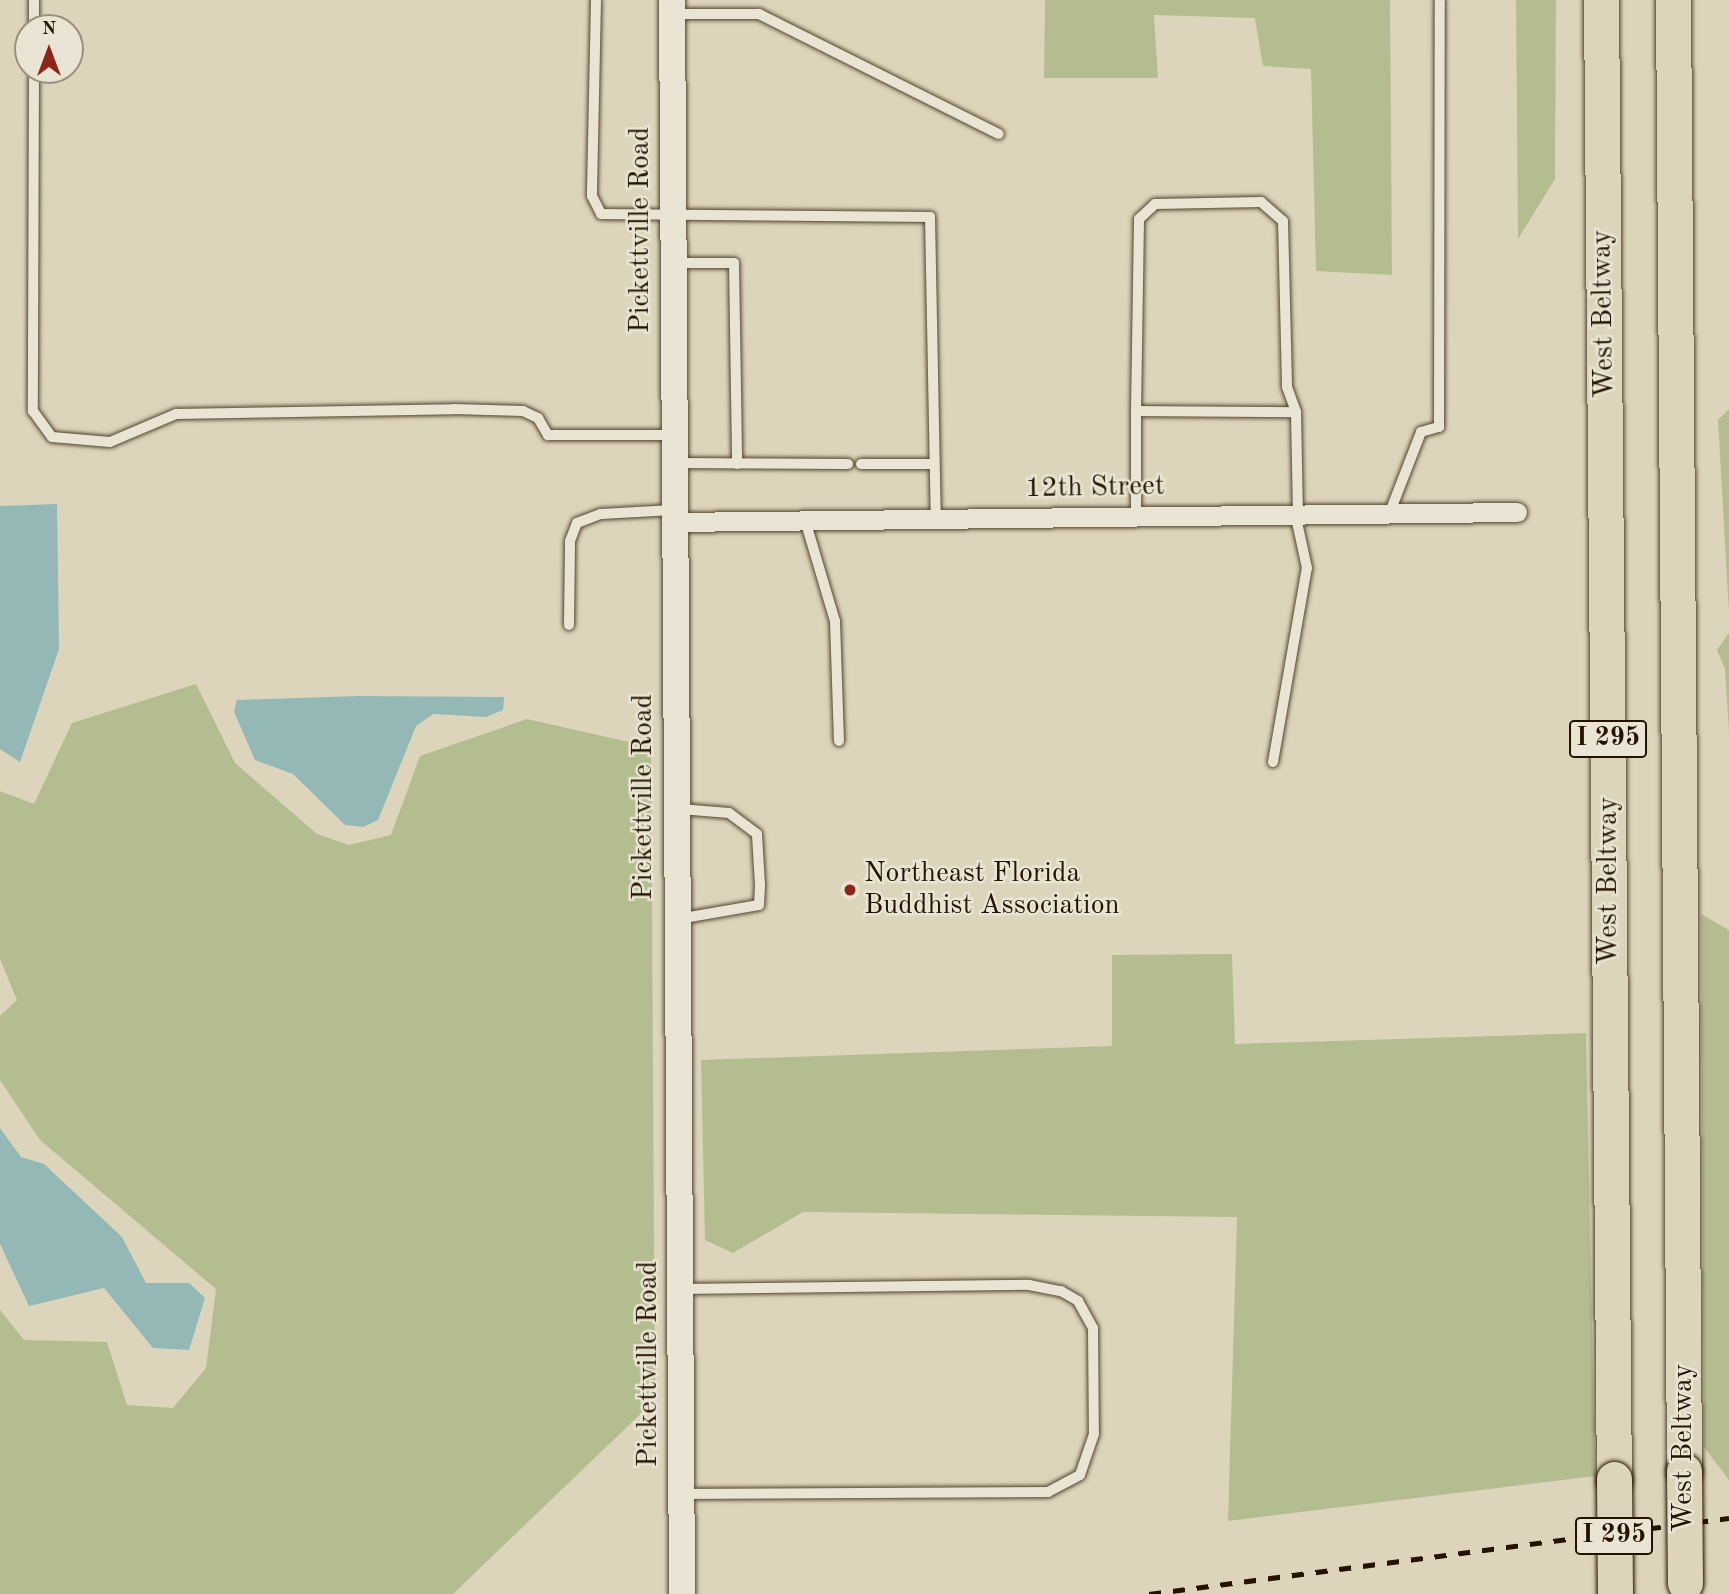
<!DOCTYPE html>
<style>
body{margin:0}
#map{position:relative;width:1729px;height:1594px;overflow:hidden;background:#ddd5bb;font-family:"Old Standard TT",serif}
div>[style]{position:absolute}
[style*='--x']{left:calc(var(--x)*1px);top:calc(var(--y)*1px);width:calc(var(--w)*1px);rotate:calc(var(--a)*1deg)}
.green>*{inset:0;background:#b3bd8f}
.water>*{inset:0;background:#94b8b6}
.roads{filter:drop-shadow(0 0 2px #53442f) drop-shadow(0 0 2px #53442f)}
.lane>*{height:10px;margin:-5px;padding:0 5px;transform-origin:5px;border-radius:5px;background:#e9e4d3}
.street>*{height:19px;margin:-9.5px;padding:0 9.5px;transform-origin:9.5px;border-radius:9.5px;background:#e9e4d3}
.secondary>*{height:26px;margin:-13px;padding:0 13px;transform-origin:13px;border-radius:13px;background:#e9e4d3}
.highway>*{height:35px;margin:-17.5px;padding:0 17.5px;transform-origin:17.5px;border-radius:17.5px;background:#ddd5bb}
.rail>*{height:5px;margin-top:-2.5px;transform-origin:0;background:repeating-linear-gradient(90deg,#251300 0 12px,transparent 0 24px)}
.bridges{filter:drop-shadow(0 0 2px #251300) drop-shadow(0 0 2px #251300)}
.highway-bridge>*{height:35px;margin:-17.5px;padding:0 17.5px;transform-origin:17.5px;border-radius:17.5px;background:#ddd5bb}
.dots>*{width:19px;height:19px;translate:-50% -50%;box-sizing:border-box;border:4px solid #e9e4d3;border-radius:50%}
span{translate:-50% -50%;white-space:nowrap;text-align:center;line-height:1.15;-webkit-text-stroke:5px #e9e4d3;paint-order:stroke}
.shield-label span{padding:2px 5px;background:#e9e4d3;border:2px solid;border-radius:5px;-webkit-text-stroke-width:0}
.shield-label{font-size:26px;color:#251300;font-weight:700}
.street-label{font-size:28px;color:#251300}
.poi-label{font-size:28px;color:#251300}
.left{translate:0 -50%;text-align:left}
.north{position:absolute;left:14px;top:14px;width:70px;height:70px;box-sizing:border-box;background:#e9e4d3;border:2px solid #9b907f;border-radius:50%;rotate:0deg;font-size:19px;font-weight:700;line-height:28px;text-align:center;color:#251300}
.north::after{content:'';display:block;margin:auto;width:24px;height:32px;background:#8f2418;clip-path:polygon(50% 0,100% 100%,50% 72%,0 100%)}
</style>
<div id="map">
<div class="green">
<div style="clip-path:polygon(1045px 0,1390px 0,1392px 275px,1316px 271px,1311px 69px,1263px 66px,1255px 18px,1154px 15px,1158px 78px,1044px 78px)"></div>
<div style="clip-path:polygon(1516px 0,1556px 0,1555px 179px,1518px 239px)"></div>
<div style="clip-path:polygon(1729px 409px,1729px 613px,1718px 420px)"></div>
<div style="clip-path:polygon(1729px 633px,1729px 734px,1725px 669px,1717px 650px)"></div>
<div style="clip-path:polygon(196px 684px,235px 763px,317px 834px,349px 845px,391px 835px,420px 756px,527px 719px,651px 747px,655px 1400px,453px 1594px,0 1594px,0 1310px,24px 1340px,107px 1342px,127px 1405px,173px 1408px,206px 1368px,216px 1289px,40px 1140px,0 1080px,0 1016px,17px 1000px,0 959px,0 791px,34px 804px,72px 723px)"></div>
<div style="clip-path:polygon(1701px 914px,1729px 930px,1729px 1480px,1704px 1447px)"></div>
<div style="clip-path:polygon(1232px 954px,1235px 1044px,1586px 1033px,1595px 1476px,1228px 1521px,1237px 1217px,803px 1212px,733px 1253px,705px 1240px,701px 1060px,1112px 1046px,1112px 955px)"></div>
</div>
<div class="water">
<div style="clip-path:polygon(57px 504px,59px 649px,20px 762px,0 749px,0 506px)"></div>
<div style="clip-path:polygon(358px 696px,504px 697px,503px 710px,486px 717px,433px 714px,416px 726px,378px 820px,363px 827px,345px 825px,293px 774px,255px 760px,234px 712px,237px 700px)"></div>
<div style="clip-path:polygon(0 1128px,21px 1157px,44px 1164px,122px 1237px,146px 1283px,189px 1283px,205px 1298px,189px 1350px,153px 1348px,104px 1288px,29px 1306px,0 1244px)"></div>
</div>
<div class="roads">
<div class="lane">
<div style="--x:34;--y:0;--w:28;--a:90"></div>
<div style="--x:596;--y:0;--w:196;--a:91.2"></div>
<div style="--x:592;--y:196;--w:20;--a:63"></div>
<div style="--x:601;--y:214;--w:329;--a:0.5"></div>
<div style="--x:930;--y:217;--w:301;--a:88.9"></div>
<div style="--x:673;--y:14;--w:86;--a:0"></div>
<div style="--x:759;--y:14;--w:268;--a:26.6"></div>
<div style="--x:34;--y:70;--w:341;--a:90.2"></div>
<div style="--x:33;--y:411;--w:32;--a:54"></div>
<div style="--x:52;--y:437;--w:58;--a:4.9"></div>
<div style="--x:110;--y:442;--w:72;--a:-23"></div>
<div style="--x:176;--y:414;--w:278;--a:-1"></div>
<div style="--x:454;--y:409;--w:69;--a:1.7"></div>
<div style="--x:523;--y:411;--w:17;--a:25"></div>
<div style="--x:538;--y:418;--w:20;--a:60"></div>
<div style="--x:548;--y:435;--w:125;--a:0"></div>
<div style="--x:674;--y:263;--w:60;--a:0"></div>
<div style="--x:734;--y:263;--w:201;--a:89.1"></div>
<div style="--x:1136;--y:411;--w:192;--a:-89.1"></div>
<div style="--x:1139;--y:219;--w:22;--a:-43"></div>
<div style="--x:1155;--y:204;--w:106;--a:-1.1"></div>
<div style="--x:1261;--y:202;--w:29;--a:41"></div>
<div style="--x:1283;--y:221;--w:166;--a:88.6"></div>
<div style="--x:1287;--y:387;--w:27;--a:70"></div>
<div style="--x:677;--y:463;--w:171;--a:0.3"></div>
<div style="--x:861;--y:464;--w:70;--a:0"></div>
<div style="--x:1390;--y:512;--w:86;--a:-68.8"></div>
<div style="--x:1421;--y:432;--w:19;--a:-16"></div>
<div style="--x:1439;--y:427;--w:427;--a:-89.9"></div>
<div style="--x:1136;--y:516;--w:105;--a:-90"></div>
<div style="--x:1136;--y:411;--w:160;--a:0.4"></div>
<div style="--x:1296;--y:412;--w:101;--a:88.9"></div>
<div style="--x:805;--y:520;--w:105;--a:73.5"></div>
<div style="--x:835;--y:621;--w:120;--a:88.1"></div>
<div style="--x:569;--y:625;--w:84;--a:-89.3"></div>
<div style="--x:570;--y:541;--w:19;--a:-69"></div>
<div style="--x:577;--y:523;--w:26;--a:-21"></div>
<div style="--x:601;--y:514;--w:72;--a:-3.2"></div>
<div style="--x:1273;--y:762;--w:197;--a:-80.1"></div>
<div style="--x:1307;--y:568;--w:56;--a:-102.3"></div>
<div style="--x:678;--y:919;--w:82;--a:-9.8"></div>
<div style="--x:759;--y:905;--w:20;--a:-87"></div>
<div style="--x:760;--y:885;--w:51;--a:-93.4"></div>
<div style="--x:757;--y:834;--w:35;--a:-143"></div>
<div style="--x:729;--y:813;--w:49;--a:-175.3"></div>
<div style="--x:680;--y:1289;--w:349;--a:-0.7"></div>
<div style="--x:1029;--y:1285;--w:33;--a:11"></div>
<div style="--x:1061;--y:1291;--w:20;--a:30"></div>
<div style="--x:1078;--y:1301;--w:31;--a:61"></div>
<div style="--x:1093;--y:1328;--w:106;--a:89.5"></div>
<div style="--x:1094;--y:1434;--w:43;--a:108.9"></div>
<div style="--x:1080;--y:1475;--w:36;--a:152"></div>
<div style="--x:1048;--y:1492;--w:366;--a:179.7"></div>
</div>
<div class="street">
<div style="--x:673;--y:522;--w:844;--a:-0.68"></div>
</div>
<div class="secondary">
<div style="--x:672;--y:0;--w:1594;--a:89.64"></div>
</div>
<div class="highway">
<div style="--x:1601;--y:0;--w:1479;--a:89.5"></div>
<div style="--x:1673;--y:0;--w:1471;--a:89.57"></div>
</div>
</div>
<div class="rail">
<div style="--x:1149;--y:1594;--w:585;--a:-7.47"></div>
</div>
<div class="bridges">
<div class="highway-bridge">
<div style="--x:1684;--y:1471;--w:112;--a:89.5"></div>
<div style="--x:1614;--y:1479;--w:114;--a:89.5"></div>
</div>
</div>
<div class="dots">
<div style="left:850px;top:890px;background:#8f2418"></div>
</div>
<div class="shield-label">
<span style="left:1608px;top:739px">I 295</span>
<span style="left:1614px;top:1536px">I 295</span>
</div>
<div class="street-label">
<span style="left:641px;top:230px;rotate:-90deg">Pickettville Road</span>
<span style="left:1604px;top:314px;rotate:-91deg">West Beltway</span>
<span style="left:1095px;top:488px;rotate:-1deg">12th Street</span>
<span style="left:644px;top:797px;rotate:-90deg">Pickettville Road</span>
<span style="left:1609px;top:881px;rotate:-90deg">West Beltway</span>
<span style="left:649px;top:1364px;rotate:-90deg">Pickettville Road</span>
<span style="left:1684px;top:1448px;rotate:-90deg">West Beltway</span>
</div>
<div class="poi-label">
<span class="left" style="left:864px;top:890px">Northeast Florida<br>Buddhist Association</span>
</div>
<div class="north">N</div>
</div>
